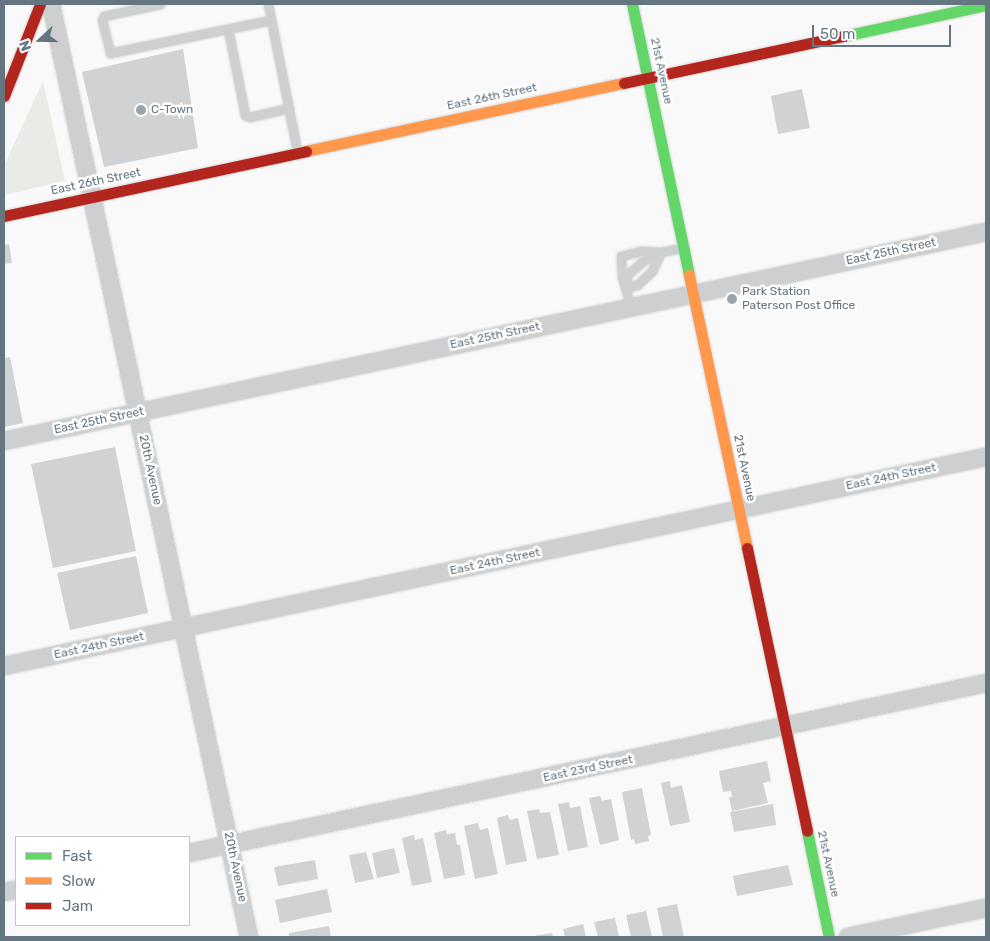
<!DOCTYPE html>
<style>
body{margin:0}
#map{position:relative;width:990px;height:941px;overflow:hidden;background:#f9f9f9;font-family:Rubik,sans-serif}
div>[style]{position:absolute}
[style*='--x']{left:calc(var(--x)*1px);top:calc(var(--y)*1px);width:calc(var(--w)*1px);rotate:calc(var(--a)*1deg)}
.green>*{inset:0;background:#e8ebe6}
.building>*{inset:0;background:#d0d2d3}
.roads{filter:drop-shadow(0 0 1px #d5d6d7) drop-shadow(0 0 1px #d5d6d7)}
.lane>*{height:9px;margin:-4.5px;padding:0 4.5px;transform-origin:4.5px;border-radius:4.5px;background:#cecfd0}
.street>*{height:18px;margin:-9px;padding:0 9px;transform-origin:9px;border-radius:9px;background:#cecfd0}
.fast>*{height:11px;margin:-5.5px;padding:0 5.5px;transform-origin:5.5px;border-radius:5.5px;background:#63d668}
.slow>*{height:11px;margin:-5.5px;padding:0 5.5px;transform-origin:5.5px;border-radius:5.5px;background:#ff974d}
.jam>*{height:11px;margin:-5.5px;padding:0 5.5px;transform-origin:5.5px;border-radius:5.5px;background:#b3261e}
.dots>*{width:14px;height:14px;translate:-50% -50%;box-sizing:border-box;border:2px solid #fff;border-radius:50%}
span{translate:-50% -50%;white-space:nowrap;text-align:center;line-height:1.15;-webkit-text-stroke:5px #fff;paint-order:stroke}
.street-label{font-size:12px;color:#657683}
.poi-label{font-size:12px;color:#657683}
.left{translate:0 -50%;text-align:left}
.frame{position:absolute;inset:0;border:5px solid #657683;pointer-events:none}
.legend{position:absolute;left:15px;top:836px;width:175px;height:90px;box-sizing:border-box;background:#fff;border:1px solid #c1c8cd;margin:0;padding:6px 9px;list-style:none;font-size:15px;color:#657683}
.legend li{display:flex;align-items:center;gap:10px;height:25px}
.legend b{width:25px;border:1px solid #c1c8cd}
.north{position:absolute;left:15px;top:15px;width:50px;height:50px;-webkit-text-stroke:4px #fff;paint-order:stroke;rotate:249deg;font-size:14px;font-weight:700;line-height:20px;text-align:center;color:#657683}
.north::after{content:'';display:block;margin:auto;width:18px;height:22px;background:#657683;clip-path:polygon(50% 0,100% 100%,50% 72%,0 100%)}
.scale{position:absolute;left:812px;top:25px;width:139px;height:22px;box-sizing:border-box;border:2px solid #657683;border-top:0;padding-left:6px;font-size:15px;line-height:18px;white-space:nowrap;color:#657683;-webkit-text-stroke:4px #fff;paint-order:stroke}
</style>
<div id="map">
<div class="green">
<div style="clip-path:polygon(43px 81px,65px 181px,4px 195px,4px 166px)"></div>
</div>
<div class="building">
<div style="clip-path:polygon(183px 49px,198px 148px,104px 167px,82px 72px)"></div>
<div style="clip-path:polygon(802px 89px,810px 128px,778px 134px,771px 96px)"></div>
<div style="clip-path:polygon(9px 244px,12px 263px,4px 264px,4px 245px)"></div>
<div style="clip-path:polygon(10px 357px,23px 423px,4px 427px,4px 358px)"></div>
<div style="clip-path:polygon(115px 447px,136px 551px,53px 568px,31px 464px)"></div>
<div style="clip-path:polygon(136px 556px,148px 613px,70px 630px,57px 573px)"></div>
<div style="clip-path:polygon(767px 761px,771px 781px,763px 783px,768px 803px,732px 811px,729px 797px,732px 797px,731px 791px,723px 792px,719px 771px)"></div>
<div style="clip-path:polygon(670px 781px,671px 788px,682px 785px,690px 822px,670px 826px,661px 783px)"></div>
<div style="clip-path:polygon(642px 788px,651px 835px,648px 836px,649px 841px,635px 844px,634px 839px,631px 840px,622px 792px)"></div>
<div style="clip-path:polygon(600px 796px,602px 801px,611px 799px,619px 840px,600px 845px,589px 798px)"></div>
<div style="clip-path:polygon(569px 802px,570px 808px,580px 806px,588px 847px,568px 851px,558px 804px)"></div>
<div style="clip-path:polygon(773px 804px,776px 825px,734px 832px,730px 812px)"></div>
<div style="clip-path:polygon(539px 809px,540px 813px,550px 812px,559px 855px,537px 859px,527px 811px)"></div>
<div style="clip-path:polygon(508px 815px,510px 820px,518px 818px,527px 861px,506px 865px,497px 818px)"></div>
<div style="clip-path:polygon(478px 823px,480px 830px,488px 828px,498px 874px,475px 879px,464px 826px)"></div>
<div style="clip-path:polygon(446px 830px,447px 834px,455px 833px,457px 845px,460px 845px,465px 875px,444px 879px,434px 833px)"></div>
<div style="clip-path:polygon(414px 835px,415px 840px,423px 838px,432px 882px,412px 886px,402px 838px)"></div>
<div style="clip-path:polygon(394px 848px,400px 873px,377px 878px,372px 853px)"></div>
<div style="clip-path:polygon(366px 852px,374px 879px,355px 883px,349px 855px)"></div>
<div style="clip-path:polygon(315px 860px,318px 879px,278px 886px,274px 867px)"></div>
<div style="clip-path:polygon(788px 865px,793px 885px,737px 896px,733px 876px)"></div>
<div style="clip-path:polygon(327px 889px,332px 912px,280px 923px,275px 900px)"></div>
<div style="clip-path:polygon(677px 904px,684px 937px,663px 937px,657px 908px)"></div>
<div style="clip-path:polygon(646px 911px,652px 937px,631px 937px,626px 915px)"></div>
<div style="clip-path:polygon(615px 918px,619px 937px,598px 937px,594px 922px)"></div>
<div style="clip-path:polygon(583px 924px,586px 937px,565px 937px,563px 929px)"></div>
<div style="clip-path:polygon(329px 926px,331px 937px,289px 937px,289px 933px)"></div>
<div style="clip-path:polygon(552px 933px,553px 937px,534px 937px,534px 936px)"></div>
</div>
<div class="roads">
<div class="lane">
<div style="--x:160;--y:4;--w:57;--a:167.9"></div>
<div style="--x:104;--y:16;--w:4;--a:117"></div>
<div style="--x:102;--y:20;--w:34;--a:76"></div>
<div style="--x:110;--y:53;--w:164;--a:-11.6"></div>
<div style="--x:268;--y:4;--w:150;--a:78.8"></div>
<div style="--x:228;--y:29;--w:88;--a:78.8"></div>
<div style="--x:245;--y:115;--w:4;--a:27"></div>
<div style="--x:249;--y:117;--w:41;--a:-12.7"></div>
<div style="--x:626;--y:286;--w:11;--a:-85"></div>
<div style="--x:627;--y:275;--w:21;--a:-41"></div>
<div style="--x:643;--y:261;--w:19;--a:-28"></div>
<div style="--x:626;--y:288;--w:11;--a:-15"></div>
<div style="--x:637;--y:285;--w:21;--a:-43"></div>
<div style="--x:652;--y:271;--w:21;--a:-65"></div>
<div style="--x:631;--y:308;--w:32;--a:-106"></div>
<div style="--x:622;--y:277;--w:21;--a:-93"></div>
<div style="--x:621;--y:256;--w:20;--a:-15"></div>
<div style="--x:640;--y:251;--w:21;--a:3"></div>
<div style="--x:661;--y:252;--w:20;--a:-11"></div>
</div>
<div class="street">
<div style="--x:51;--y:4;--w:954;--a:78.02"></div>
<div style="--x:4;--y:441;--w:1004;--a:-12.02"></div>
<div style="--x:4;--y:666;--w:1004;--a:-12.02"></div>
<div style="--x:189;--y:853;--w:815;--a:-12.04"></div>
<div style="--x:4;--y:892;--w:12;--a:-9"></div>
<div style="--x:848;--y:937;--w:141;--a:-11.9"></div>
</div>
<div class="fast">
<div style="--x:632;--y:4;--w:277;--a:78.1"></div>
<div style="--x:844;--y:36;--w:145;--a:-12.3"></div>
<div style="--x:807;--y:831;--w:108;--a:78.3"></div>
</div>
<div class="slow">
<div style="--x:306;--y:151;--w:325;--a:-12.1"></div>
<div style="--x:689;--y:275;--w:279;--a:78"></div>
</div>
<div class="jam">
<div style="--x:624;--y:83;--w:225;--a:-12.1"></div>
<div style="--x:4;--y:96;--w:99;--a:-68.6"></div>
<div style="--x:4;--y:216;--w:309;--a:-12.1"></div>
<div style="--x:747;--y:548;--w:289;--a:78"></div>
</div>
</div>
<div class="dots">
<div style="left:141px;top:110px;background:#99a4ac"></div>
<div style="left:732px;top:299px;background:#99a4ac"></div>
</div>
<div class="street-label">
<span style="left:661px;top:71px;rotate:78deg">21st Avenue</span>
<span style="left:492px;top:97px;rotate:-12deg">East 26th Street</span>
<span style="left:96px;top:182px;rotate:-12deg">East 26th Street</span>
<span style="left:891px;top:252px;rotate:-12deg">East 25th Street</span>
<span style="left:495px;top:336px;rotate:-12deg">East 25th Street</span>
<span style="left:99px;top:421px;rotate:-12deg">East 25th Street</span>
<span style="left:744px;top:468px;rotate:78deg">21st Avenue</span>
<span style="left:150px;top:470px;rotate:78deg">20th Avenue</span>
<span style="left:891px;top:477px;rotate:-12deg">East 24th Street</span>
<span style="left:495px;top:562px;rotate:-12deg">East 24th Street</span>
<span style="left:99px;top:646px;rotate:-12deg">East 24th Street</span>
<span style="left:588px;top:769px;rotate:-12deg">East 23rd Street</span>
<span style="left:828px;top:864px;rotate:78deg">21st Avenue</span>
<span style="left:235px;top:867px;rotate:78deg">20th Avenue</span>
</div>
<div class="poi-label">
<span class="left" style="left:151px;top:110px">C-Town</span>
<span class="left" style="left:742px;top:299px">Park Station<br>Paterson Post Office</span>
</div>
<div class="frame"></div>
<ul class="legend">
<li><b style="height:6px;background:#63d668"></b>Fast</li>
<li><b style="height:6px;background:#ff974d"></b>Slow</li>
<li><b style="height:6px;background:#b3261e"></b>Jam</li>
</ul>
<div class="north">N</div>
<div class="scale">50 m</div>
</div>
